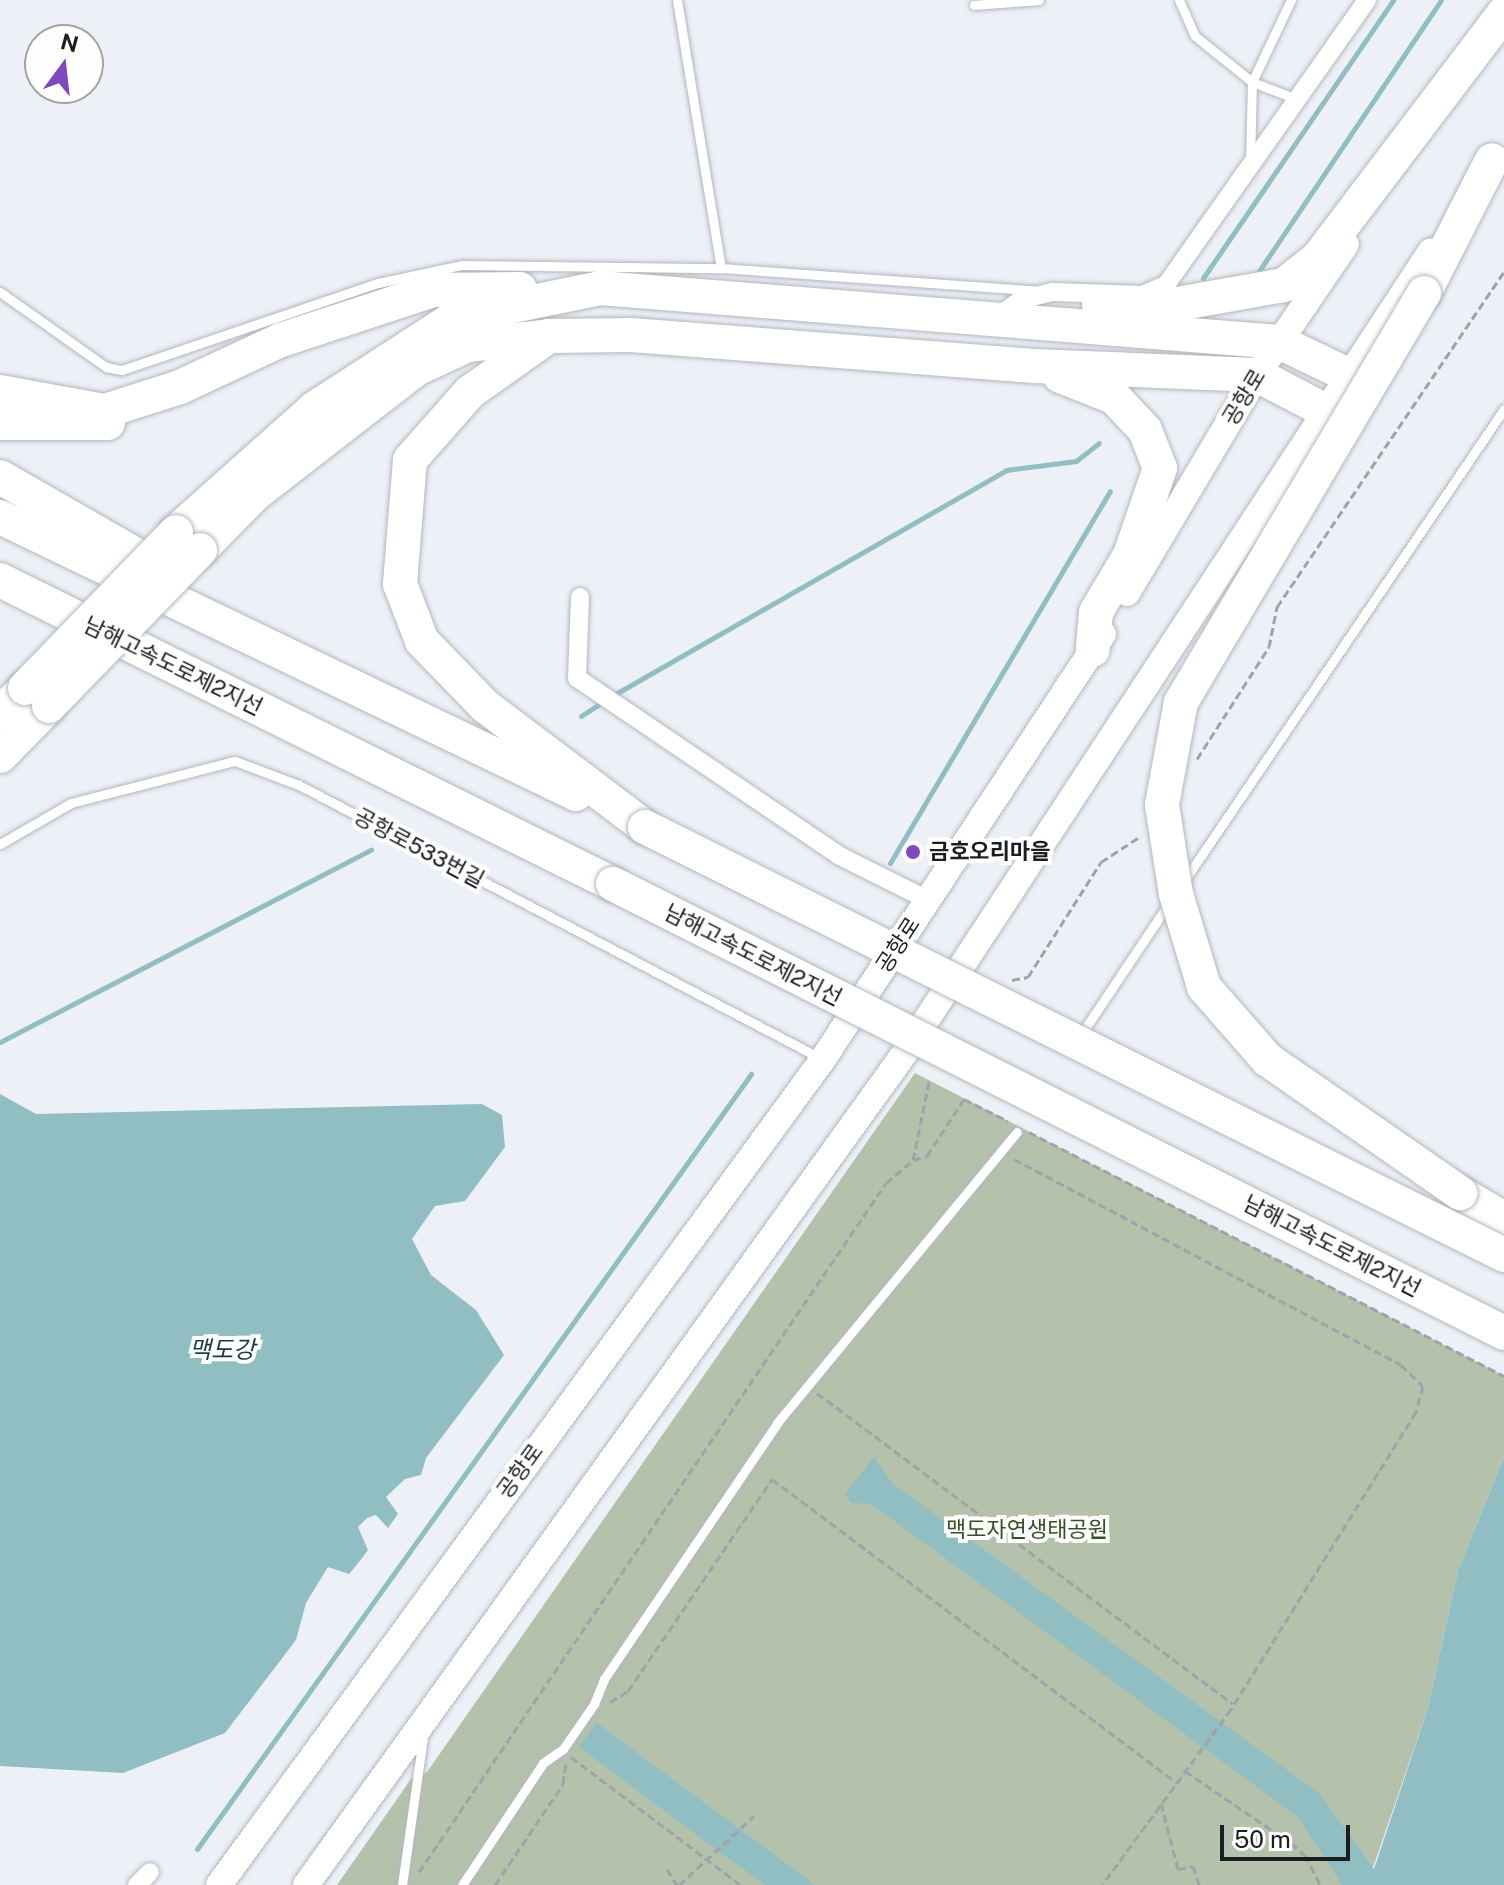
<!DOCTYPE html>
<meta charset="utf-8">
<style>
body{margin:0}
#map{position:relative;width:1504px;height:1885px;overflow:hidden;background:#edf1f7;font-family:"Public Sans","Noto Sans KR",sans-serif}
div>[style]{position:absolute}
[style*='--x']{left:calc(var(--x)*1px);top:calc(var(--y)*1px);width:calc(var(--w)*1px);rotate:calc(var(--a)*1deg)}
.green>*{inset:0;background:#b4c2ac}
.water>*{inset:0;background:#91bec3}
.stream>*{height:5px;margin:-2.5px;padding:0 2.5px;transform-origin:2.5px;border-radius:2.5px;background:#91bec3}
.path>*{height:3px;margin-top:-1.5px;transform-origin:0;background:repeating-linear-gradient(90deg,#9fa2a7 0 8px,transparent 0 12px)}
.roads{filter:drop-shadow(0 0 2px #b3b7bd) drop-shadow(0 0 2px #b3b7bd)}
.service>*{height:9px;margin:-4.5px;padding:0 4.5px;transform-origin:4.5px;border-radius:4.5px;background:#fff}
.minor>*{height:18px;margin:-9px;padding:0 9px;transform-origin:9px;border-radius:9px;background:#fff}
.secondary>*{height:26px;margin:-13px;padding:0 13px;transform-origin:13px;border-radius:13px;background:#fff}
.motorway>*{height:34px;margin:-17px;padding:0 17px;transform-origin:17px;border-radius:17px;background:#fff}
.bridges{filter:drop-shadow(0 0 2px #b3b7bd) drop-shadow(0 0 2px #b3b7bd)}
.motorway-bridge>*{height:34px;margin:-17px;padding:0 17px;transform-origin:17px;border-radius:17px;background:#fff}
.dots>*{width:22px;height:22px;translate:-50% -50%;box-sizing:border-box;border:4px solid #fefefe;border-radius:50%}
span{translate:-50% -50%;white-space:nowrap;text-align:center;line-height:1.15;-webkit-text-stroke:8px #fefefe;paint-order:stroke}
.street-label{font-size:22px;color:#1c1d20}
.poi-label{font-size:22px;color:#1c1d20;font-weight:700}
.left{translate:0 -50%;text-align:left}
.park-label{font-size:22px;color:#355123}
.water-label{font-size:24px;color:#133e42;font-style:italic}
.north{position:absolute;left:24px;top:24px;width:80px;height:80px;box-sizing:border-box;background:#fefefe;border:2px solid #a4a4a5;border-radius:50%;rotate:15deg;font-size:22px;font-weight:700;line-height:32px;text-align:center;color:#1c1d20}
.north::after{content:'';display:block;margin:auto;width:28px;height:36px;background:#7f48bf;clip-path:polygon(50% 0,100% 100%,50% 72%,0 100%)}
.scale{position:absolute;left:1220px;top:1825px;width:130px;height:36px;box-sizing:border-box;border:4px solid #1c1d20;border-top:0;padding-left:10px;font-size:24px;line-height:28px;white-space:nowrap;color:#1c1d20;-webkit-text-stroke:6px #fefefe;paint-order:stroke}
</style>
<div id="map">
<div class="green">
<div style="clip-path:polygon(915px 1073px,1504px 1376px,1504px 1457px,1458px 1570px,1428px 1708px,1367px 1885px,337px 1885px,411px 1779px,427px 1772px)"></div>
</div>
<div class="water">
<div style="clip-path:polygon(0 1094px,36px 1114px,482px 1104px,502px 1115px,505px 1147px,465px 1201px,435px 1206px,412px 1239px,431px 1275px,476px 1310px,504px 1355px,426px 1458px,421px 1475px,405px 1479px,386px 1497px,398px 1514px,388px 1528px,376px 1515px,367px 1518px,358px 1527px,368px 1550px,359px 1562px,349px 1574px,328px 1567px,306px 1603px,296px 1640px,225px 1733px,123px 1773px,0 1766px)"></div>
<div style="clip-path:polygon(874px 1457px,892px 1483px,1319px 1793px,1374px 1869px,1428px 1708px,1458px 1570px,1504px 1457px,1504px 1885px,1342px 1885px,1298px 1817px,871px 1504px,851px 1503px,845px 1494px)"></div>
<div style="clip-path:polygon(596px 1723px,597px 1723px,815px 1885px,766px 1885px,722px 1854px,579px 1747px)"></div>
</div>
<div class="stream">
<div style="--x:1259;--y:271;--w:326;--a:-56.1"></div>
<div style="--x:1203;--y:278;--w:337;--a:-55.6"></div>
<div style="--x:612;--y:696;--w:454;--a:-29.8"></div>
<div style="--x:1006;--y:470;--w:71;--a:-7.3"></div>
<div style="--x:1076;--y:461;--w:29;--a:-38"></div>
<div style="--x:581;--y:716;--w:27;--a:-33"></div>
<div style="--x:890;--y:863;--w:432;--a:-59.4"></div>
<div style="--x:0;--y:1042;--w:418;--a:-27.4"></div>
<div style="--x:197;--y:1849;--w:953;--a:-54.44"></div>
</div>
<div class="path">
<div style="--x:1197;--y:759;--w:133;--a:-57.3"></div>
<div style="--x:1269;--y:647;--w:41;--a:-78.7"></div>
<div style="--x:1277;--y:607;--w:405;--a:-55.9"></div>
<div style="--x:1012;--y:980;--w:16;--a:-11"></div>
<div style="--x:1028;--y:977;--w:136;--a:-57.6"></div>
<div style="--x:1101;--y:862;--w:48;--a:-33"></div>
<div style="--x:1029;--y:1132;--w:534;--a:27.19"></div>
<div style="--x:1014;--y:1159;--w:438;--a:28"></div>
<div style="--x:1401;--y:1365;--w:30;--a:44"></div>
<div style="--x:1423;--y:1386;--w:27;--a:105"></div>
<div style="--x:1416;--y:1412;--w:350;--a:121.9"></div>
<div style="--x:1231;--y:1709;--w:218;--a:126.2"></div>
<div style="--x:913;--y:1160;--w:15;--a:-16"></div>
<div style="--x:927;--y:1156;--w:68;--a:-57"></div>
<div style="--x:964;--y:1099;--w:49;--a:26.6"></div>
<div style="--x:817;--y:1393;--w:519;--a:36.78"></div>
<div style="--x:610;--y:1702;--w:21;--a:-31"></div>
<div style="--x:628;--y:1691;--w:256;--a:-55.8"></div>
<div style="--x:772;--y:1479;--w:505;--a:36.87"></div>
<div style="--x:571;--y:1757;--w:213;--a:37"></div>
<div style="--x:1185;--y:1771;--w:128;--a:34.2"></div>
<div style="--x:1291;--y:1843;--w:18;--a:41"></div>
<div style="--x:1305;--y:1855;--w:34;--a:63"></div>
<div style="--x:1161;--y:1803;--w:68;--a:75.6"></div>
<div style="--x:1178;--y:1869;--w:15;--a:-11"></div>
<div style="--x:1193;--y:1866;--w:20;--a:72"></div>
<div style="--x:667;--y:1869;--w:19;--a:58"></div>
<div style="--x:419;--y:1872;--w:832;--a:-55.87"></div>
<div style="--x:886;--y:1183;--w:35;--a:-40"></div>
<div style="--x:913;--y:1160;--w:80;--a:-78.4"></div>
<div style="--x:495;--y:1885;--w:122;--a:-56"></div>
<div style="--x:563;--y:1784;--w:22;--a:-82"></div>
<div style="--x:679;--y:1885;--w:102;--a:-42.6"></div>
</div>
<div class="roads">
<div class="service">
<div style="--x:677;--y:0;--w:272;--a:80.7"></div>
<div style="--x:1179;--y:0;--w:39;--a:66"></div>
<div style="--x:1195;--y:36;--w:73;--a:38.9"></div>
<div style="--x:1252;--y:82;--w:45;--a:20.9"></div>
<div style="--x:974;--y:5;--w:65;--a:-4.4"></div>
<div style="--x:1250;--y:163;--w:81;--a:-88.6"></div>
<div style="--x:1252;--y:82;--w:91;--a:-64.6"></div>
<div style="--x:0;--y:292;--w:130;--a:35.3"></div>
<div style="--x:106;--y:367;--w:16;--a:11"></div>
<div style="--x:122;--y:370;--w:270;--a:-18.8"></div>
<div style="--x:378;--y:283;--w:85;--a:-12.2"></div>
<div style="--x:461;--y:265;--w:260;--a:0.7"></div>
<div style="--x:721;--y:268;--w:318;--a:4.1"></div>
<div style="--x:0;--y:844;--w:82;--a:-30"></div>
<div style="--x:71;--y:803;--w:169;--a:-14.4"></div>
<div style="--x:235;--y:761;--w:68;--a:20.6"></div>
<div style="--x:299;--y:785;--w:588;--a:27.65"></div>
<div style="--x:1184;--y:881;--w:570;--a:-55.86"></div>
<div style="--x:1082;--y:1033;--w:156;--a:-56.2"></div>
<div style="--x:402;--y:1885;--w:148;--a:-81.9"></div>
<div style="--x:462;--y:1885;--w:146;--a:-56.4"></div>
<div style="--x:543;--y:1763;--w:24;--a:-35"></div>
<div style="--x:563;--y:1749;--w:55;--a:-55.4"></div>
<div style="--x:594;--y:1704;--w:27;--a:-68"></div>
<div style="--x:604;--y:1679;--w:309;--a:-55.9"></div>
<div style="--x:777;--y:1423;--w:377;--a:-50.5"></div>
</div>
<div class="minor">
<div style="--x:997;--y:317;--w:29;--a:-36"></div>
<div style="--x:1020;--y:300;--w:34;--a:-14"></div>
<div style="--x:1053;--y:292;--w:89;--a:1.9"></div>
<div style="--x:1142;--y:295;--w:26;--a:-23"></div>
<div style="--x:1166;--y:285;--w:349;--a:-54.8"></div>
<div style="--x:580;--y:597;--w:81;--a:92.1"></div>
<div style="--x:577;--y:678;--w:315;--a:34.1"></div>
<div style="--x:838;--y:855;--w:101;--a:26.6"></div>
<div style="--x:137;--y:1885;--w:18;--a:-45"></div>
</div>
<div class="secondary">
<div style="--x:1127;--y:593;--w:254;--a:-59.2"></div>
<div style="--x:1257;--y:375;--w:158;--a:-55.8"></div>
<div style="--x:219;--y:1885;--w:1023;--a:-53.82"></div>
<div style="--x:823;--y:1059;--w:509;--a:-56.62"></div>
<div style="--x:306;--y:1885;--w:1024;--a:-54.26"></div>
<div style="--x:904;--y:1054;--w:960;--a:-56.72"></div>
</div>
<div class="motorway">
<div style="--x:1424;--y:293;--w:149;--a:-62.9"></div>
<div style="--x:1099;--y:304;--w:61;--a:2.8"></div>
<div style="--x:1160;--y:307;--w:126;--a:-10.1"></div>
<div style="--x:1284;--y:285;--w:43;--a:-38.5"></div>
<div style="--x:1318;--y:258;--w:308;--a:-52.8"></div>
<div style="--x:1060;--y:376;--w:58;--a:21.3"></div>
<div style="--x:1114;--y:397;--w:45;--a:46.8"></div>
<div style="--x:1145;--y:430;--w:41;--a:68.5"></div>
<div style="--x:1160;--y:468;--w:92;--a:109"></div>
<div style="--x:1130;--y:555;--w:66;--a:120.8"></div>
<div style="--x:1096;--y:612;--w:38;--a:95"></div>
<div style="--x:0;--y:392;--w:107;--a:10.3"></div>
<div style="--x:105;--y:411;--w:79;--a:-17.7"></div>
<div style="--x:180;--y:387;--w:111;--a:-25"></div>
<div style="--x:281;--y:340;--w:160;--a:-18.2"></div>
<div style="--x:433;--y:290;--w:87;--a:-0.7"></div>
<div style="--x:0;--y:423;--w:108;--a:0"></div>
<div style="--x:0;--y:477;--w:197;--a:29.8"></div>
<div style="--x:0;--y:517;--w:639;--a:25.68"></div>
<div style="--x:176;--y:532;--w:186;--a:-41.7"></div>
<div style="--x:315;--y:408;--w:166;--a:-32.9"></div>
<div style="--x:454;--y:318;--w:149;--a:-11.6"></div>
<div style="--x:600;--y:288;--w:681;--a:4.55"></div>
<div style="--x:1279;--y:342;--w:76;--a:25.6"></div>
<div style="--x:200;--y:550;--w:78;--a:-45.5"></div>
<div style="--x:255;--y:494;--w:204;--a:-37.8"></div>
<div style="--x:416;--y:369;--w:57;--a:-24.8"></div>
<div style="--x:468;--y:345;--w:75;--a:-6.1"></div>
<div style="--x:0;--y:580;--w:684;--a:26.38"></div>
<div style="--x:0;--y:714;--w:36;--a:-46"></div>
<div style="--x:0;--y:756;--w:70;--a:-45.6"></div>
<div style="--x:645;--y:827;--w:201;--a:-142.9"></div>
<div style="--x:485;--y:706;--w:91;--a:-134.1"></div>
<div style="--x:422;--y:641;--w:61;--a:-111.1"></div>
<div style="--x:400;--y:584;--w:124;--a:-85.4"></div>
<div style="--x:410;--y:460;--w:91;--a:-48.6"></div>
<div style="--x:470;--y:392;--w:97;--a:-35.3"></div>
<div style="--x:549;--y:336;--w:82;--a:-0.7"></div>
<div style="--x:631;--y:335;--w:404;--a:4.4"></div>
<div style="--x:1034;--y:366;--w:223;--a:2.3"></div>
<div style="--x:1257;--y:375;--w:78;--a:27.6"></div>
<div style="--x:1460;--y:1193;--w:51;--a:30.6"></div>
</div>
</div>
<div class="bridges">
<div class="motorway-bridge">
<div style="--x:1424;--y:293;--w:476;--a:120.7"></div>
<div style="--x:1181;--y:702;--w:105;--a:100.5"></div>
<div style="--x:1162;--y:805;--w:90;--a:81.1"></div>
<div style="--x:1176;--y:894;--w:97;--a:73.2"></div>
<div style="--x:1204;--y:987;--w:97;--a:48.8"></div>
<div style="--x:1268;--y:1060;--w:234;--a:34.7"></div>
<div style="--x:25;--y:688;--w:217;--a:-45.9"></div>
<div style="--x:49;--y:706;--w:217;--a:-45.9"></div>
<div style="--x:645;--y:827;--w:960;--a:26.48"></div>
<div style="--x:613;--y:884;--w:998;--a:26.74"></div>
</div>
</div>
<div class="dots">
<div style="left:913px;top:852px;background:#7f48bf"></div>
</div>
<div class="street-label">
<span style="left:1244px;top:397px;rotate:-59deg">공항로</span>
<span style="left:173px;top:666px;rotate:26deg">남해고속도로제2지선</span>
<span style="left:419px;top:848px;rotate:28deg">공항로533번길</span>
<span style="left:898px;top:945px;rotate:-57deg">공항로</span>
<span style="left:753px;top:955px;rotate:27deg">남해고속도로제2지선</span>
<span style="left:1332px;top:1246px;rotate:27deg">남해고속도로제2지선</span>
<span style="left:520px;top:1471px;rotate:-54deg">공항로</span>
</div>
<div class="poi-label">
<span class="left" style="left:929px;top:852px">금호오리마을</span>
</div>
<div class="park-label">
<span style="left:1027px;top:1530px">맥도자연생태공원</span>
</div>
<div class="water-label">
<span style="left:222px;top:1350px">맥도강</span>
</div>
<div class="north">N</div>
<div class="scale">50 m</div>
</div>
